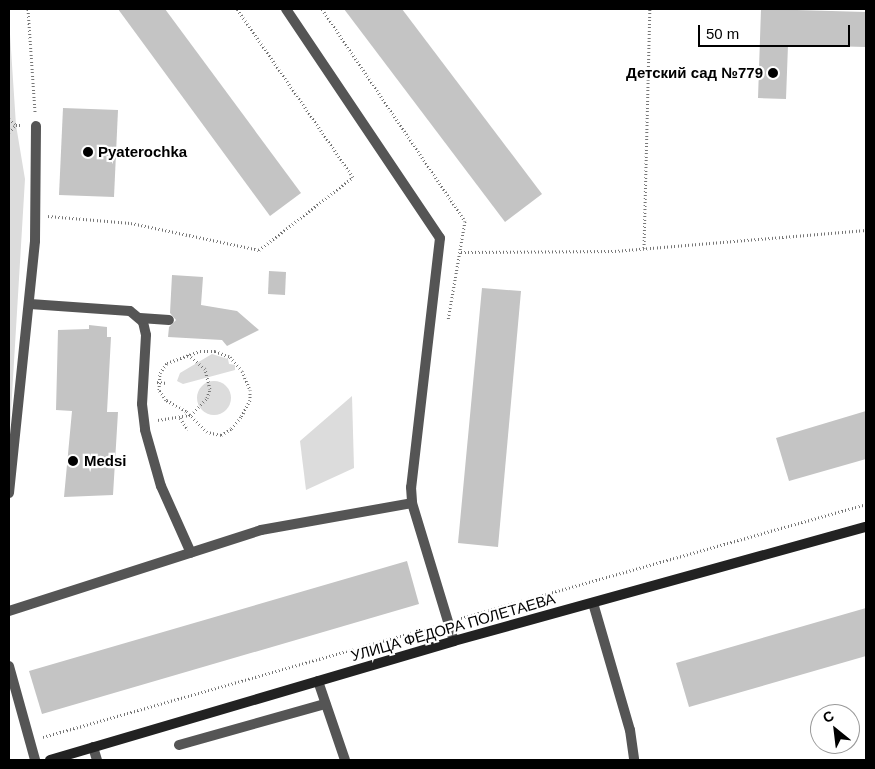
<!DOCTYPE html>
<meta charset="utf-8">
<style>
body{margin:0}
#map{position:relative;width:875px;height:769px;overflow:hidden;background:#fff;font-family:Helvetica,sans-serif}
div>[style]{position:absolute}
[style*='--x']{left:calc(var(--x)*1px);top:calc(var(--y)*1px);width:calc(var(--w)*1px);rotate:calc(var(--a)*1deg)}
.green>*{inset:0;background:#dcdcdc}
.round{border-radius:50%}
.building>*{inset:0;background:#c4c4c4}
.path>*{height:3px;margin-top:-1.5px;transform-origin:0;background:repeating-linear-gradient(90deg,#777 0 1px,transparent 0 3.5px)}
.service>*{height:10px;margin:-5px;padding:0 5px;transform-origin:5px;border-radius:5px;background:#555}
.secondary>*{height:10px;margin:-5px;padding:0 5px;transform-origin:5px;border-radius:5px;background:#222}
.dots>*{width:14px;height:14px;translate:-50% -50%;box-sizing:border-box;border:2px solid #fff;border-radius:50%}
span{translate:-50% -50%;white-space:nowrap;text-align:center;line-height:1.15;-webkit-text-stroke:4.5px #fff;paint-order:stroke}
.poi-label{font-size:15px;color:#000;font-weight:700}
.right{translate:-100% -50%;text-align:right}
.left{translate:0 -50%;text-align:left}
.street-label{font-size:15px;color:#000}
.frame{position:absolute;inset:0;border:10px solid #000;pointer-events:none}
.north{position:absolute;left:810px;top:704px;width:50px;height:50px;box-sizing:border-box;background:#fff;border:1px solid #999;border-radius:50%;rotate:331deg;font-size:14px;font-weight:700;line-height:20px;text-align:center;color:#000}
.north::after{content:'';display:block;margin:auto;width:18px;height:22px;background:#000;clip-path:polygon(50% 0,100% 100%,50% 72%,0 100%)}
.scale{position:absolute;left:698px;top:25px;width:152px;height:22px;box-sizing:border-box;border:2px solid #000;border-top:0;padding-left:6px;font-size:15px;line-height:18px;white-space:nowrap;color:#000;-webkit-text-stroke:4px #fff;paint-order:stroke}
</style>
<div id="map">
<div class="green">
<div style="clip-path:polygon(9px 19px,16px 125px,25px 179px,9px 445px)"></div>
<div style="clip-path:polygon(212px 354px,228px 359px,229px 364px,235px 365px,235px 370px,183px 384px,177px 381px,180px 373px)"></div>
<div class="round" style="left:197px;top:381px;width:34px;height:34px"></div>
<div style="clip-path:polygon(352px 396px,354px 468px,306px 490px,300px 441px)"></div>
</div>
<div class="building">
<div style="clip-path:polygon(118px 9px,165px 9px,301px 193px,270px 216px)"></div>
<div style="clip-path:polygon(344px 9px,402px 9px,542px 194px,505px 222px)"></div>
<div style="clip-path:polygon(761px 9px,866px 12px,866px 47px,788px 45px,786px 99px,758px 98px)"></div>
<div style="clip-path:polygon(63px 108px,118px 110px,114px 197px,59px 195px)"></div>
<div style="clip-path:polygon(269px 271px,286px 272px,285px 295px,268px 294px)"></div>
<div style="clip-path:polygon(172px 275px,203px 277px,201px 305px,237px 311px,259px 330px,227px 346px,222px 340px,168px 337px,169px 327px,176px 320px,170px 313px)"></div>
<div style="clip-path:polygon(482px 288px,521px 291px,498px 547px,458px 543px)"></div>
<div style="clip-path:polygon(89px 325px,107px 327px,107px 337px,111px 337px,107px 412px,118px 412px,113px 495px,64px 497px,72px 411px,56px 410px,58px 330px,89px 329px)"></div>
<div style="clip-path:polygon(866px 411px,866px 459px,789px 481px,776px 438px)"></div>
<div style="clip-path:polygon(407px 561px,419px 604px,42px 714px,29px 671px)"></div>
<div style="clip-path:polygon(866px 608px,866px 656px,689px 707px,676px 663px)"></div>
</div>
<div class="path">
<div style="--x:28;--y:9;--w:103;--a:86.1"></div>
<div style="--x:322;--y:9;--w:256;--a:56"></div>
<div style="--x:465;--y:221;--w:100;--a:99.7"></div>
<div style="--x:9;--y:119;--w:9;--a:41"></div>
<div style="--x:9;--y:132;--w:10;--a:-45"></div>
<div style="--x:16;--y:125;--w:7;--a:0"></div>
<div style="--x:48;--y:216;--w:83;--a:4.8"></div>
<div style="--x:131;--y:223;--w:131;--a:11.9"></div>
<div style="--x:259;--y:250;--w:119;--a:-37.8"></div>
<div style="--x:353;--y:177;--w:204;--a:-124.6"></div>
<div style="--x:644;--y:248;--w:239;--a:-88.6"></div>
<div style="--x:461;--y:252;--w:154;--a:-0.4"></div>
<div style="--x:615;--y:251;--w:252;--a:-4.8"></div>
<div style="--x:200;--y:351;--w:15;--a:0"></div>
<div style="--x:215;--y:351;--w:16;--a:22"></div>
<div style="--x:230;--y:357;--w:18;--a:49"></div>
<div style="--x:242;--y:371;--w:21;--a:67"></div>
<div style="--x:250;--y:390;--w:10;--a:90"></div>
<div style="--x:250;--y:400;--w:19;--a:118"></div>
<div style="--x:241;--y:417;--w:16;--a:130"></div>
<div style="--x:231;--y:429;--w:12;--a:149"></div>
<div style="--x:221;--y:435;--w:14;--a:-168"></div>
<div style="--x:207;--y:432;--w:30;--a:-135"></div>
<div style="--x:186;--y:411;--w:23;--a:-151"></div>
<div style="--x:166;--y:400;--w:12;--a:-125"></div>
<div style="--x:159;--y:390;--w:17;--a:-87"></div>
<div style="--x:160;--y:373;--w:12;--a:-55"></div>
<div style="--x:167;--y:363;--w:35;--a:-20"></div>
<div style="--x:157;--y:382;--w:10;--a:6"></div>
<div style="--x:180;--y:418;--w:14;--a:56"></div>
<div style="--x:158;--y:420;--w:33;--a:-9"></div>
<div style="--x:191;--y:415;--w:23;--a:-47"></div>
<div style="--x:207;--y:398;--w:9;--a:-72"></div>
<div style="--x:210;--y:389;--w:21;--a:-104"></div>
<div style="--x:205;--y:369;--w:23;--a:-139"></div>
<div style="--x:461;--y:618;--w:421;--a:-15.7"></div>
<div style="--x:43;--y:737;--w:406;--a:-15.8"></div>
</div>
<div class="service">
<div style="--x:286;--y:9;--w:276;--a:56.1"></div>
<div style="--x:440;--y:238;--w:251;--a:96.6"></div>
<div style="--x:411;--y:487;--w:16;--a:86"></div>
<div style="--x:30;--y:304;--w:100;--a:4"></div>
<div style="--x:130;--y:311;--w:17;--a:40"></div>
<div style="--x:143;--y:322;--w:13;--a:77"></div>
<div style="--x:146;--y:335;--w:69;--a:93.3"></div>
<div style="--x:142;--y:404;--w:26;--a:83"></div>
<div style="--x:145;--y:430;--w:58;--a:74.1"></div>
<div style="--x:161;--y:486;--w:73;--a:65.9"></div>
<div style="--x:140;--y:318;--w:29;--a:4"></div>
<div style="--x:9;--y:493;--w:253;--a:-84.1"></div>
<div style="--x:35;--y:241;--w:115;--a:-89.5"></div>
<div style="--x:593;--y:603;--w:132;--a:73.8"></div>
<div style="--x:630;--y:730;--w:30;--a:82"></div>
<div style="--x:9;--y:611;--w:265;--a:-17.8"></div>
<div style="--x:261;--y:530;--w:153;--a:-10.1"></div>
<div style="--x:412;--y:503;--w:144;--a:73.1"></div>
<div style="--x:9;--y:666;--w:98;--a:74.5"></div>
<div style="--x:318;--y:681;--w:83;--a:71.1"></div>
<div style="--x:179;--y:745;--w:152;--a:-15.7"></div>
<div style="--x:93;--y:747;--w:14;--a:73"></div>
</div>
<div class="secondary">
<div style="--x:50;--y:760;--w:421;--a:-16.4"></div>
<div style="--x:454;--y:641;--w:427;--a:-15.5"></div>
</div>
<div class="dots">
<div style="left:773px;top:73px;background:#000"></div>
<div style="left:88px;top:152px;background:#000"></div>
<div style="left:73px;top:461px;background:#000"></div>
</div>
<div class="poi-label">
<span class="right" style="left:763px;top:73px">Детский сад №779</span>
<span class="left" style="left:98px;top:152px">Pyaterochka</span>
<span class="left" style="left:84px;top:461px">Medsi</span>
</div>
<div class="street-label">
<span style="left:453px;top:627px;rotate:-16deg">УЛИЦА ФЁДОРА ПОЛЕТАЕВА</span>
</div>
<div class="frame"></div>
<div class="north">С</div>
<div class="scale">50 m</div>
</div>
